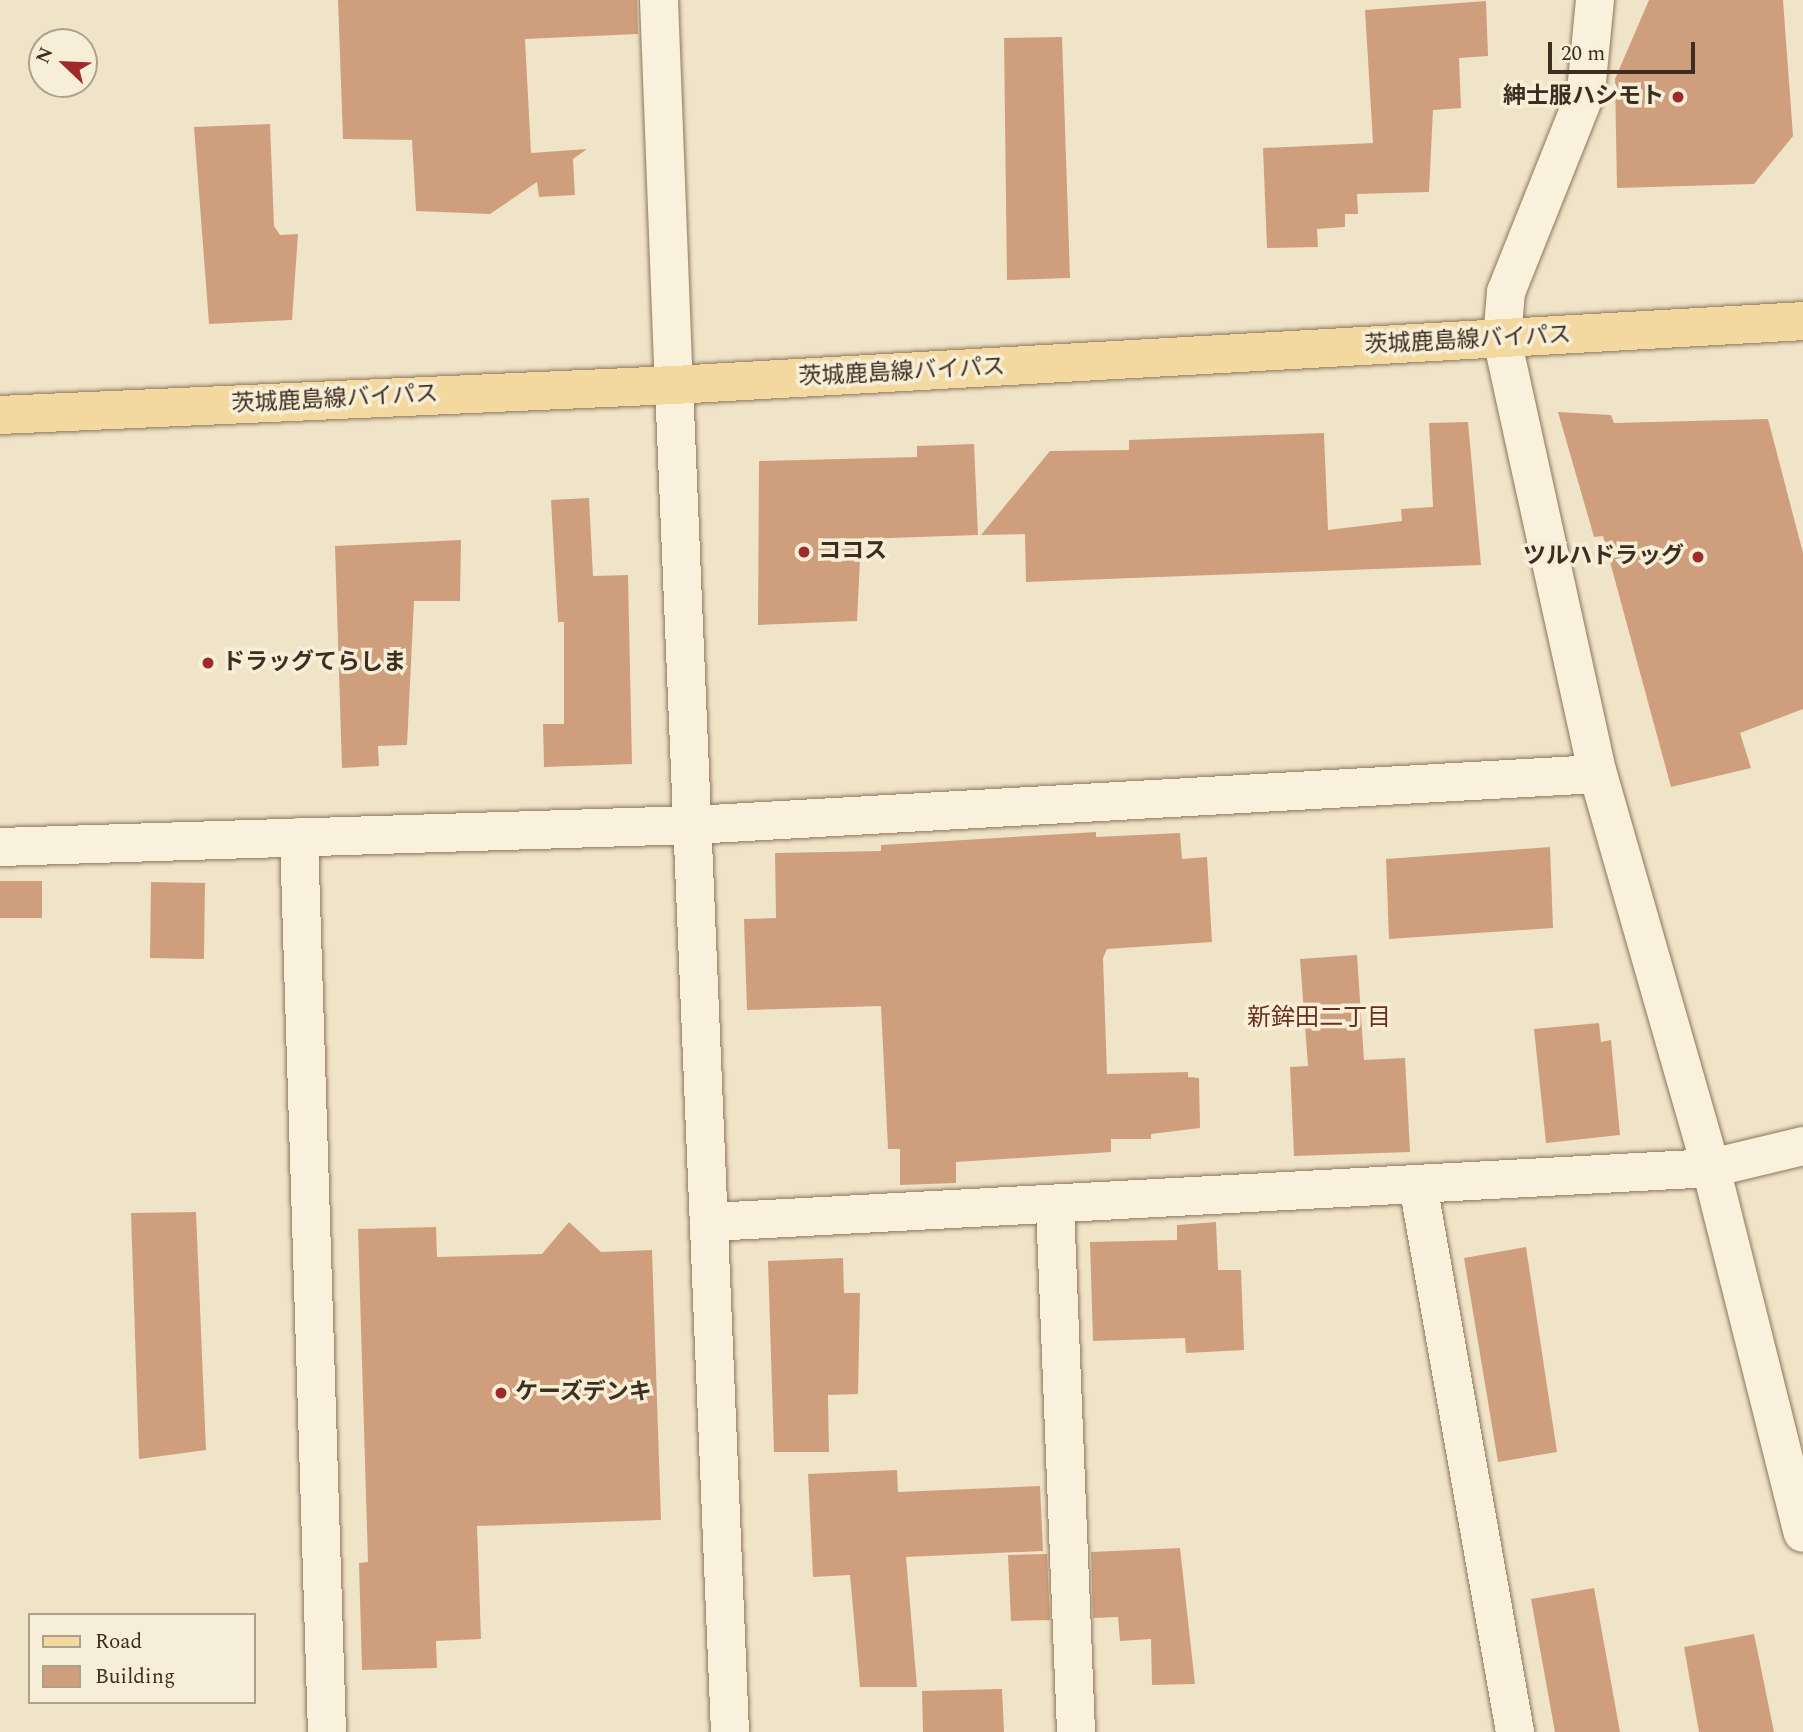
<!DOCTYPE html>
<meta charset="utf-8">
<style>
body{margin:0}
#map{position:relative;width:1803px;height:1732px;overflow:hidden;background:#f0e4c8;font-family:Spectral,"Noto Sans JP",serif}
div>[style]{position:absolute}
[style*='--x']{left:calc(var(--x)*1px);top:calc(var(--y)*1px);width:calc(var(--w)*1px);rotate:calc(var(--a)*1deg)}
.building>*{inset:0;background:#cf9f7d}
.roads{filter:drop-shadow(0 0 2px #8d765c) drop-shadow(0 0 2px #8d765c)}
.street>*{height:38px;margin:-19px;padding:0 19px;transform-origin:19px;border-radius:19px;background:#faf1dc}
.secondary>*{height:38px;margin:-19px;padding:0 19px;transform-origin:19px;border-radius:19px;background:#faf1dc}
.primary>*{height:38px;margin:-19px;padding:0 19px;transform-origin:19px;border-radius:19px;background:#f3d9a0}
.dots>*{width:19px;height:19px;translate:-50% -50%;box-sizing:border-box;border:4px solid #f7eed8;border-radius:50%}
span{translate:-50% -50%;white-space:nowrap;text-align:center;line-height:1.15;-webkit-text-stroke:7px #f7eed8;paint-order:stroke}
.poi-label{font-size:23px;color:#3d2e20;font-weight:700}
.right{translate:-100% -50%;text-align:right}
.left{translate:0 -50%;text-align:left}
.street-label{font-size:23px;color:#3d2e20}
.neighbourhood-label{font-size:24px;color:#6b2e1e}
.legend{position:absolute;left:28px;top:1613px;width:228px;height:91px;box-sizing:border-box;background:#f7eed8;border:2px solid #ada18e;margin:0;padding:9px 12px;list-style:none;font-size:21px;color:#3d2e20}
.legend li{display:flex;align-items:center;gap:14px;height:35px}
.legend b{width:35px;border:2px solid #ada18e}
.north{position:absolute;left:28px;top:28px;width:70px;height:70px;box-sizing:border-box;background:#f7eed8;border:2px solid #ada18e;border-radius:50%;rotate:293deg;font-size:19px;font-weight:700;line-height:28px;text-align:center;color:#3d2e20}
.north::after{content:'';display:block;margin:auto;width:24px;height:32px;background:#9e2a2b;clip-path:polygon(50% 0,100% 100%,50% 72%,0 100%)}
.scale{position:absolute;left:1548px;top:42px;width:147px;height:32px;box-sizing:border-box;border:4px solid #3d2e20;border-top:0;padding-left:9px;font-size:21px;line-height:24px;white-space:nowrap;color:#3d2e20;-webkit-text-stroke:5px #f7eed8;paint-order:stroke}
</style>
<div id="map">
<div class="building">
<div style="clip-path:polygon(338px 0,637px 0,638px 34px,525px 39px,531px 153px,587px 149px,573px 159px,575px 195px,539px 197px,537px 182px,490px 214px,416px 211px,412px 140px,343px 139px)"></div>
<div style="clip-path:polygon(1649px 0,1783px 0,1793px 136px,1754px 184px,1617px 188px,1615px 79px)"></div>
<div style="clip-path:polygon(1486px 1px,1488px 56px,1459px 58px,1461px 108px,1433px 110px,1429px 192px,1357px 194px,1358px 214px,1345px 214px,1345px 227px,1317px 229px,1318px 247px,1267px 248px,1263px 148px,1373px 143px,1365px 10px)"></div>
<div style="clip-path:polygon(1062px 37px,1070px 278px,1007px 280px,1004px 38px)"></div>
<div style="clip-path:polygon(270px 124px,274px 226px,280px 235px,298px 234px,292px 320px,209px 324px,194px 127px)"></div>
<div style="clip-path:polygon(1558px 412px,1611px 415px,1614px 423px,1768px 419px,1803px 553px,1803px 709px,1740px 733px,1751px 768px,1671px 787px,1603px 536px,1594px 537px)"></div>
<div style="clip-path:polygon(1468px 422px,1481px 565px,1026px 582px,1025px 534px,981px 535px,1050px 451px,1129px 450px,1129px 440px,1324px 433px,1328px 530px,1402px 521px,1401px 509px,1433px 507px,1429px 423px)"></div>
<div style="clip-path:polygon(974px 444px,978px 535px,861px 539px,857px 621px,758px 625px,759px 461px,917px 457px,917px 446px)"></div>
<div style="clip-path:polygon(589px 498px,593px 576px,628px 575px,632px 764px,544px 767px,543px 724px,564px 724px,564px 622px,558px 622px,551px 500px)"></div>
<div style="clip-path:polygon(461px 540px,460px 601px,414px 601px,407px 745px,378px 746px,379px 766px,342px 768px,335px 546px)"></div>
<div style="clip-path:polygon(1096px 832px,1096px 837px,1180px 833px,1182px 859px,1207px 857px,1212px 942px,1107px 949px,1103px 958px,1107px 1074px,1188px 1072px,1188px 1077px,1199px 1078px,1200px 1128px,1151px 1134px,1151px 1139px,1111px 1139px,1111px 1152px,956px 1162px,956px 1183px,900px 1185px,900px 1149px,888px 1149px,881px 1006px,747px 1010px,744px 919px,776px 918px,775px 853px,881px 851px,881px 845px)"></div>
<div style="clip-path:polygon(1550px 847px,1553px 928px,1389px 939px,1386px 859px)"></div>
<div style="clip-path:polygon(0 881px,42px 881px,42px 918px,0 918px)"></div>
<div style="clip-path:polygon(151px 882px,205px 883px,204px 959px,150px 958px)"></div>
<div style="clip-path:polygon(1357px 955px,1364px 1060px,1405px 1058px,1410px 1152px,1294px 1156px,1290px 1067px,1308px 1066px,1300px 959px)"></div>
<div style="clip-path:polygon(1599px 1023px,1601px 1042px,1611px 1040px,1620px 1135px,1546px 1143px,1534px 1029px)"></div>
<div style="clip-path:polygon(196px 1212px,206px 1450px,139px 1459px,131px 1213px)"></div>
<div style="clip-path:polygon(569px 1222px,601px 1252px,652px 1250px,661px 1520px,477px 1526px,481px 1639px,436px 1641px,437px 1668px,362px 1670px,359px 1563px,368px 1562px,358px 1229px,436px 1227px,437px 1257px,542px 1254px)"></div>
<div style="clip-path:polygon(1216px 1222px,1218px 1270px,1241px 1270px,1244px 1350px,1186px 1353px,1185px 1338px,1093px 1341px,1090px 1242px,1177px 1240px,1177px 1225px)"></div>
<div style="clip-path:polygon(1526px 1247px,1557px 1452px,1498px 1462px,1464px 1258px)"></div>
<div style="clip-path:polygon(843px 1258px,844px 1293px,860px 1293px,858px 1394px,828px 1395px,829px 1452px,774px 1452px,768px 1261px)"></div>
<div style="clip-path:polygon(897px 1470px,898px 1492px,1040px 1486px,1043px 1551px,906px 1557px,917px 1687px,860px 1687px,850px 1575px,813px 1577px,808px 1474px)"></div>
<div style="clip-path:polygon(1180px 1548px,1195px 1684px,1152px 1685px,1151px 1639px,1120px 1641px,1118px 1617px,1093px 1618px,1091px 1552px)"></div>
<div style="clip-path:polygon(1047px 1554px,1050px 1620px,1011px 1621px,1008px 1555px)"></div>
<div style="clip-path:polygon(1594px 1588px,1620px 1732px,1555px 1732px,1531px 1599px)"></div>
<div style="clip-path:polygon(1754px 1634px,1774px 1732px,1699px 1732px,1684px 1647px)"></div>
<div style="clip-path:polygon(1002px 1689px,1004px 1732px,923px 1732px,922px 1691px)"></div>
</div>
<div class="roads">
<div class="street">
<div style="--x:659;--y:0;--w:385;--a:87.8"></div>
<div style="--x:1595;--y:0;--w:92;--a:95.6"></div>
<div style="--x:1586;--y:92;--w:215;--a:111.8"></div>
<div style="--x:1506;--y:292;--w:47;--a:94.9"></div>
<div style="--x:1502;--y:339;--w:445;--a:77.6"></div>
<div style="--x:1598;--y:774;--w:410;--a:74"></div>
<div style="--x:1711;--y:1168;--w:376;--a:75.9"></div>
<div style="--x:299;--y:837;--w:895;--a:88.21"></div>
<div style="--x:0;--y:847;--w:693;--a:-1.82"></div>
<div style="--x:693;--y:825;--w:906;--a:-3.23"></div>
<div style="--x:1418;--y:1185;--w:556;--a:79.94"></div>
<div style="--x:1055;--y:1206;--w:526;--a:87.71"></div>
<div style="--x:712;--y:1222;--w:1000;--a:-3.09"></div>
<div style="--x:1711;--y:1168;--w:95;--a:-13.4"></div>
</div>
<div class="secondary">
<div style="--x:674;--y:385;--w:1348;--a:87.62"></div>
</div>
<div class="primary">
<div style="--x:0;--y:415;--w:675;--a:-2.55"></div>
<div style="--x:674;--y:385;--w:1131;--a:-3.24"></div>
</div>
</div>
<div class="dots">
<div style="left:1678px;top:97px;background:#9e2a2b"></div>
<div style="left:804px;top:552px;background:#9e2a2b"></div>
<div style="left:1698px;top:557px;background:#9e2a2b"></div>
<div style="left:208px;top:663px;background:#9e2a2b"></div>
<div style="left:501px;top:1393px;background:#9e2a2b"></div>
</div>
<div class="poi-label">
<span class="right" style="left:1664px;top:97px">紳士服ハシモト</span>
<span class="left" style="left:818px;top:552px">ココス</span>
<span class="right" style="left:1684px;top:557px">ツルハドラッグ</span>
<span class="left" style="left:222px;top:663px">ドラッグてらしま</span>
<span class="left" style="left:515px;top:1393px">ケーズデンキ</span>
</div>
<div class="street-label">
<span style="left:1468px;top:341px;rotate:-3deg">茨城鹿島線バイパス</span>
<span style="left:902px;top:373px;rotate:-3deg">茨城鹿島線バイパス</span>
<span style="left:335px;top:400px;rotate:-3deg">茨城鹿島線バイパス</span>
</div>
<div class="neighbourhood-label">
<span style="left:1319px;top:1019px">新鉾田二丁目</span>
</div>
<ul class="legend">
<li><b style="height:9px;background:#f3d9a0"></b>Road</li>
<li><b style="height:19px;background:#cf9f7d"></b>Building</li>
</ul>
<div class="north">N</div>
<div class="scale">20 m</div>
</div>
